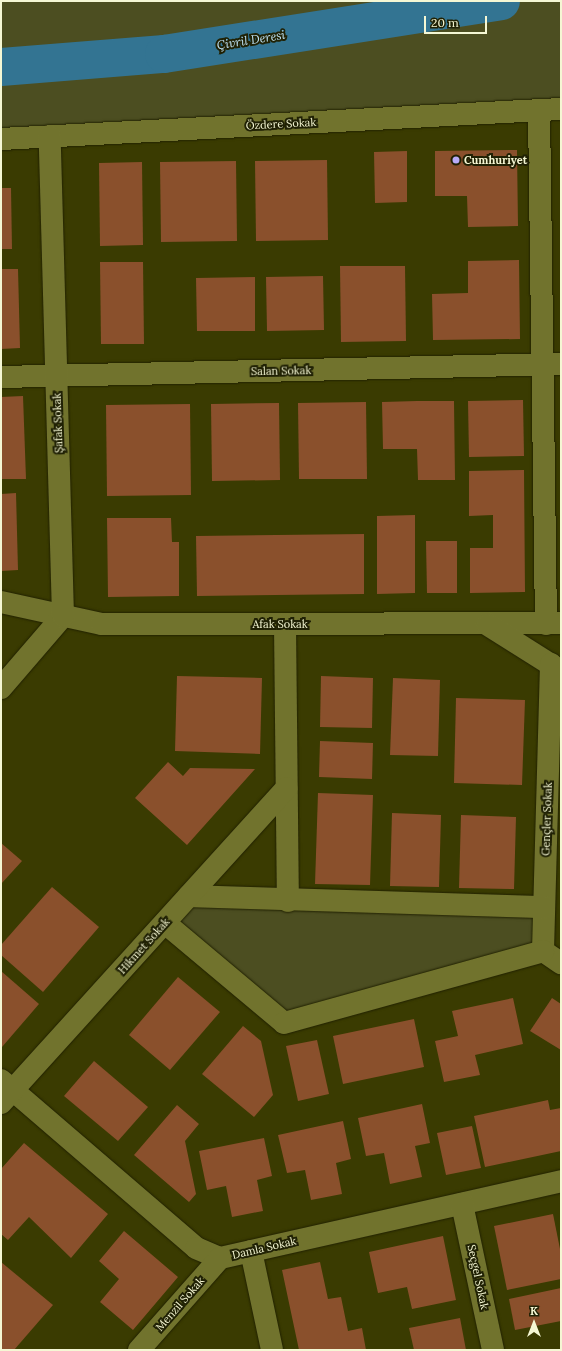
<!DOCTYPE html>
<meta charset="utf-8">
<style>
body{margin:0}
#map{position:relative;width:562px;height:1351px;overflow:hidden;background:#3a3b01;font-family:Lora,serif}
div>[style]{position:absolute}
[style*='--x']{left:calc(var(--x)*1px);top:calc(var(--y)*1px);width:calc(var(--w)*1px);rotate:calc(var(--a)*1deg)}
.green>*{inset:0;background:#4c4e21}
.river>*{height:38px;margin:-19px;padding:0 19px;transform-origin:19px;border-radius:19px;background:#337492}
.building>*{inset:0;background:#8a502c}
.roads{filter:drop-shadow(0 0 1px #212100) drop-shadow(0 0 1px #212100)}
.minor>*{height:22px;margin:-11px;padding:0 11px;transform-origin:11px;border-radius:11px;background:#71732d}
.dots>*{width:11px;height:11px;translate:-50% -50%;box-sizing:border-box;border:2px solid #202104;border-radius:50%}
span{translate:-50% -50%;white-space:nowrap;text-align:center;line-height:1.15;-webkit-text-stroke:4px #202104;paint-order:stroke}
.street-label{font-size:11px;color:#f5f7d4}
.poi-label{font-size:11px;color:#f5f7d4;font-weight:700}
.left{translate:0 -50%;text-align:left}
.water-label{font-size:12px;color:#bfe2f4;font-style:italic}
.frame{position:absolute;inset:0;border:2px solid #f5f7d4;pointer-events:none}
.north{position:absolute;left:514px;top:1303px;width:40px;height:40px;-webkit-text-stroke:3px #202104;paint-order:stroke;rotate:0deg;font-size:11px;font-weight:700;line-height:16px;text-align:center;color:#f5f7d4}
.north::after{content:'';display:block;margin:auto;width:14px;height:18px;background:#f5f7d4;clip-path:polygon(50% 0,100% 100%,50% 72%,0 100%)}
.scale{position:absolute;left:424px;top:16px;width:63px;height:18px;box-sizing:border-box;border:2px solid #f5f7d4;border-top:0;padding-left:5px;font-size:12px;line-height:14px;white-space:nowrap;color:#f5f7d4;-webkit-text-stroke:3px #202104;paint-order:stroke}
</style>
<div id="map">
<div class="green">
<div style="clip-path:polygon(1px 1px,561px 1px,561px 104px,1px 139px)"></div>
<div style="clip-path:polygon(189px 896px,544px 907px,543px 951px,284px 1023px,165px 923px)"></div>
</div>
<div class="river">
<div style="--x:1;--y:67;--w:164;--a:-4.6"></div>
<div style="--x:164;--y:54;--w:341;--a:-8.9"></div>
</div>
<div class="building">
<div style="clip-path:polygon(517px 150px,518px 226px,468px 227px,467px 196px,435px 196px,435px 151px)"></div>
<div style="clip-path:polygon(407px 151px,407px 202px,375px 203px,374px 152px)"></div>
<div style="clip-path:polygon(327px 160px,328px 240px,256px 241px,255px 161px)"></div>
<div style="clip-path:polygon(236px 161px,237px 241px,161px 242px,160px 162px)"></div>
<div style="clip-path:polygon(142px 162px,143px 245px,100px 246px,99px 163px)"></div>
<div style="clip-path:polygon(1px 188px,11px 188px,12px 249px,1px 249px)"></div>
<div style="clip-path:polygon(519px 260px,520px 339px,433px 340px,432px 294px,468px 293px,468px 261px)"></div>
<div style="clip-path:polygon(100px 262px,143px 262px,144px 344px,101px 344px)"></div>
<div style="clip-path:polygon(340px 266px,405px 266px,406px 341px,341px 342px)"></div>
<div style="clip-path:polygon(1px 269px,18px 269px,20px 348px,1px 349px)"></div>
<div style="clip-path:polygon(323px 276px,324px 330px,267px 331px,266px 277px)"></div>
<div style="clip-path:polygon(255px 277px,255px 331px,197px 331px,196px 278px)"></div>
<div style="clip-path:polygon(23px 396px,26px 479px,1px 479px,1px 397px)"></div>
<div style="clip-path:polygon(523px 400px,524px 456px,469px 457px,468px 401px)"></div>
<div style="clip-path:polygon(417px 401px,454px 401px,455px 480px,418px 480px,417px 449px,383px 449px,382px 402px)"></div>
<div style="clip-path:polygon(366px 402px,367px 479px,299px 479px,298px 403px)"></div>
<div style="clip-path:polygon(279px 403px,280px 480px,212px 481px,211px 404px)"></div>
<div style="clip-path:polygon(190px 404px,191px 495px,107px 496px,106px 405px)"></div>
<div style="clip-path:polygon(524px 470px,525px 592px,470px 593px,470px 548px,493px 548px,493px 515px,469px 516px,469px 471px)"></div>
<div style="clip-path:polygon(16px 493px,18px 570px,1px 571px,1px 494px)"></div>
<div style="clip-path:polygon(415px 515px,415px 593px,377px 594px,377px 516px)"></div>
<div style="clip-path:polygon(107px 518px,171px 518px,172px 542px,179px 542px,179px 596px,108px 597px)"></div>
<div style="clip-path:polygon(364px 534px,364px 594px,197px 596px,196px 536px)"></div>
<div style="clip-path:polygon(426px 541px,457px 541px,457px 593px,427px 593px)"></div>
<div style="clip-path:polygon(177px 676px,262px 678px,260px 754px,175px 751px)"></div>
<div style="clip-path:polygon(321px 676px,373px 678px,372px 728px,320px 727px)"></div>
<div style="clip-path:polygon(393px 678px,440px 680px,438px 756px,390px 755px)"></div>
<div style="clip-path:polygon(456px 698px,525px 700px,522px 785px,454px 783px)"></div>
<div style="clip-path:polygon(320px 741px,373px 743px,372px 779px,319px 777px)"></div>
<div style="clip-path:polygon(168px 762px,183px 776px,190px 768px,255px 769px,187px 845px,135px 798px)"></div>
<div style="clip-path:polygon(318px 793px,373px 795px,370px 885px,315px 884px)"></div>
<div style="clip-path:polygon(392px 813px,441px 815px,439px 887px,390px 886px)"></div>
<div style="clip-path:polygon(461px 815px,516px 817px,514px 889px,459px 888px)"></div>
<div style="clip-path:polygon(1px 843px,22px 861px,1px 884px)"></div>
<div style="clip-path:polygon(52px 887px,99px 927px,43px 992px,1px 955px,1px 945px)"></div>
<div style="clip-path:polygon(1px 971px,39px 1004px,2px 1047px,1px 1046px)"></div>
<div style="clip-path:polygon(178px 977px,220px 1012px,170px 1070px,129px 1035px)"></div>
<div style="clip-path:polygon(513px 998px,523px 1044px,475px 1055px,480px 1075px,444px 1082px,435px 1041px,458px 1036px,452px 1011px)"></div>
<div style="clip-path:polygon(552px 998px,561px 1004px,561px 1050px,530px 1031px)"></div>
<div style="clip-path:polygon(414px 1019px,424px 1067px,343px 1084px,333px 1036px)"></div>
<div style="clip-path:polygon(243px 1026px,261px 1041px,273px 1095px,254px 1117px,202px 1074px)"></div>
<div style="clip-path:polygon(317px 1040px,329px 1094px,298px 1101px,286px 1046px)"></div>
<div style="clip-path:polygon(94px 1061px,148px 1107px,118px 1141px,64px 1096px)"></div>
<div style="clip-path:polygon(548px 1100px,550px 1110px,561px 1108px,561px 1151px,485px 1167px,474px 1116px)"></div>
<div style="clip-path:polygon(422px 1104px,430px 1143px,415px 1146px,422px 1177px,390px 1184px,384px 1153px,366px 1156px,358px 1118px)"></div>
<div style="clip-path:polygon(177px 1105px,199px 1124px,185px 1141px,196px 1194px,189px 1202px,134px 1155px)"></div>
<div style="clip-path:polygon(343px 1121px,351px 1159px,336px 1163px,342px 1194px,311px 1200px,305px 1170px,287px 1173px,278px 1135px)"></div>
<div style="clip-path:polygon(472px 1126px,481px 1168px,446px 1175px,437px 1133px)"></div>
<div style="clip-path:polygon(264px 1138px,272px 1176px,257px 1180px,263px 1211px,232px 1217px,226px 1186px,207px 1190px,199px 1151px)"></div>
<div style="clip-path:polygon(24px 1143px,108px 1214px,71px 1258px,29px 1217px,8px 1240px,1px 1234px,1px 1169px)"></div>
<div style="clip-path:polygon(553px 1214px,561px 1254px,561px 1279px,507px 1290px,494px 1226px)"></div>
<div style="clip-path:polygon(124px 1231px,178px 1277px,133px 1330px,100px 1302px,119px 1279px,99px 1261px)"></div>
<div style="clip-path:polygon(443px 1236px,456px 1300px,412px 1309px,407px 1287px,378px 1293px,369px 1252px)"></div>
<div style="clip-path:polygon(1px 1262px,53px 1305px,14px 1350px,1px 1350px)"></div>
<div style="clip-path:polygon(320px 1262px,328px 1299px,341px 1297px,348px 1331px,362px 1328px,366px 1350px,299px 1350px,282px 1270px)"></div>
<div style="clip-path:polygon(561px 1288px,561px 1321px,515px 1330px,509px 1299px)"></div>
<div style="clip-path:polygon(460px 1318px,466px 1350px,414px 1350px,409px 1328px)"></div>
</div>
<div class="roads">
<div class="minor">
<div style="--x:539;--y:110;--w:514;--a:89.22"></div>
<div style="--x:1;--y:139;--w:561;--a:-3.07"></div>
<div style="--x:1;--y:377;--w:560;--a:-1.33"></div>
<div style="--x:1;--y:602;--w:103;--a:12.3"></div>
<div style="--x:102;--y:624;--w:459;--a:-0.1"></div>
<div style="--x:285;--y:624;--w:277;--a:89.4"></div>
<div style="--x:488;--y:625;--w:86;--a:32.2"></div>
<div style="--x:551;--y:664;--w:287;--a:91.6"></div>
<div style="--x:543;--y:951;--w:22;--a:34"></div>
<div style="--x:1;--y:688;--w:95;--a:-49.3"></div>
<div style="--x:63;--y:616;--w:480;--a:-91.6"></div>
<div style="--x:189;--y:896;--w:355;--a:1.8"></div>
<div style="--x:165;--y:923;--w:155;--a:40"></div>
<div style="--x:284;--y:1023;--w:269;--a:-15.5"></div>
<div style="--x:1;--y:1080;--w:257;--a:40.7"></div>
<div style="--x:196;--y:1248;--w:26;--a:23"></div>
<div style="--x:220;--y:1258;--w:350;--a:-12.7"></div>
<div style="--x:1;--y:1103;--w:425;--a:-47.8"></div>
<div style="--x:462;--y:1204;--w:149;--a:78"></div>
<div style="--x:251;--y:1251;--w:101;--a:78"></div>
<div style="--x:139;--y:1350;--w:123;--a:-48.6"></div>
</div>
</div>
<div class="dots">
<div style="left:456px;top:160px;background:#b7abf8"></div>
</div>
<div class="street-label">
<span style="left:281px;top:124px;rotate:-3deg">Özdere Sokak</span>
<span style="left:281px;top:371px;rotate:-1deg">Salan Sokak</span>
<span style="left:58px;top:423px;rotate:-92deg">Şafak Sokak</span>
<span style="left:280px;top:624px">Afak Sokak</span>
<span style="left:547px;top:819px;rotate:-88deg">Gençler Sokak</span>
<span style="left:144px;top:946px;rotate:-48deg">Hikmet Sokak</span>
<span style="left:264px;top:1248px;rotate:-13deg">Damla Sokak</span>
<span style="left:478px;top:1277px;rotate:78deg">Seçgel Sokak</span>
<span style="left:180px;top:1304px;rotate:-49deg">Menzil Sokak</span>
</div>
<div class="poi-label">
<span class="left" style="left:464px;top:160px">Cumhuriyet</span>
</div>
<div class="water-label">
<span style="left:251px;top:40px;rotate:-9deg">Çivril Deresi</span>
</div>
<div class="frame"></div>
<div class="north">K</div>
<div class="scale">20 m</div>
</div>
